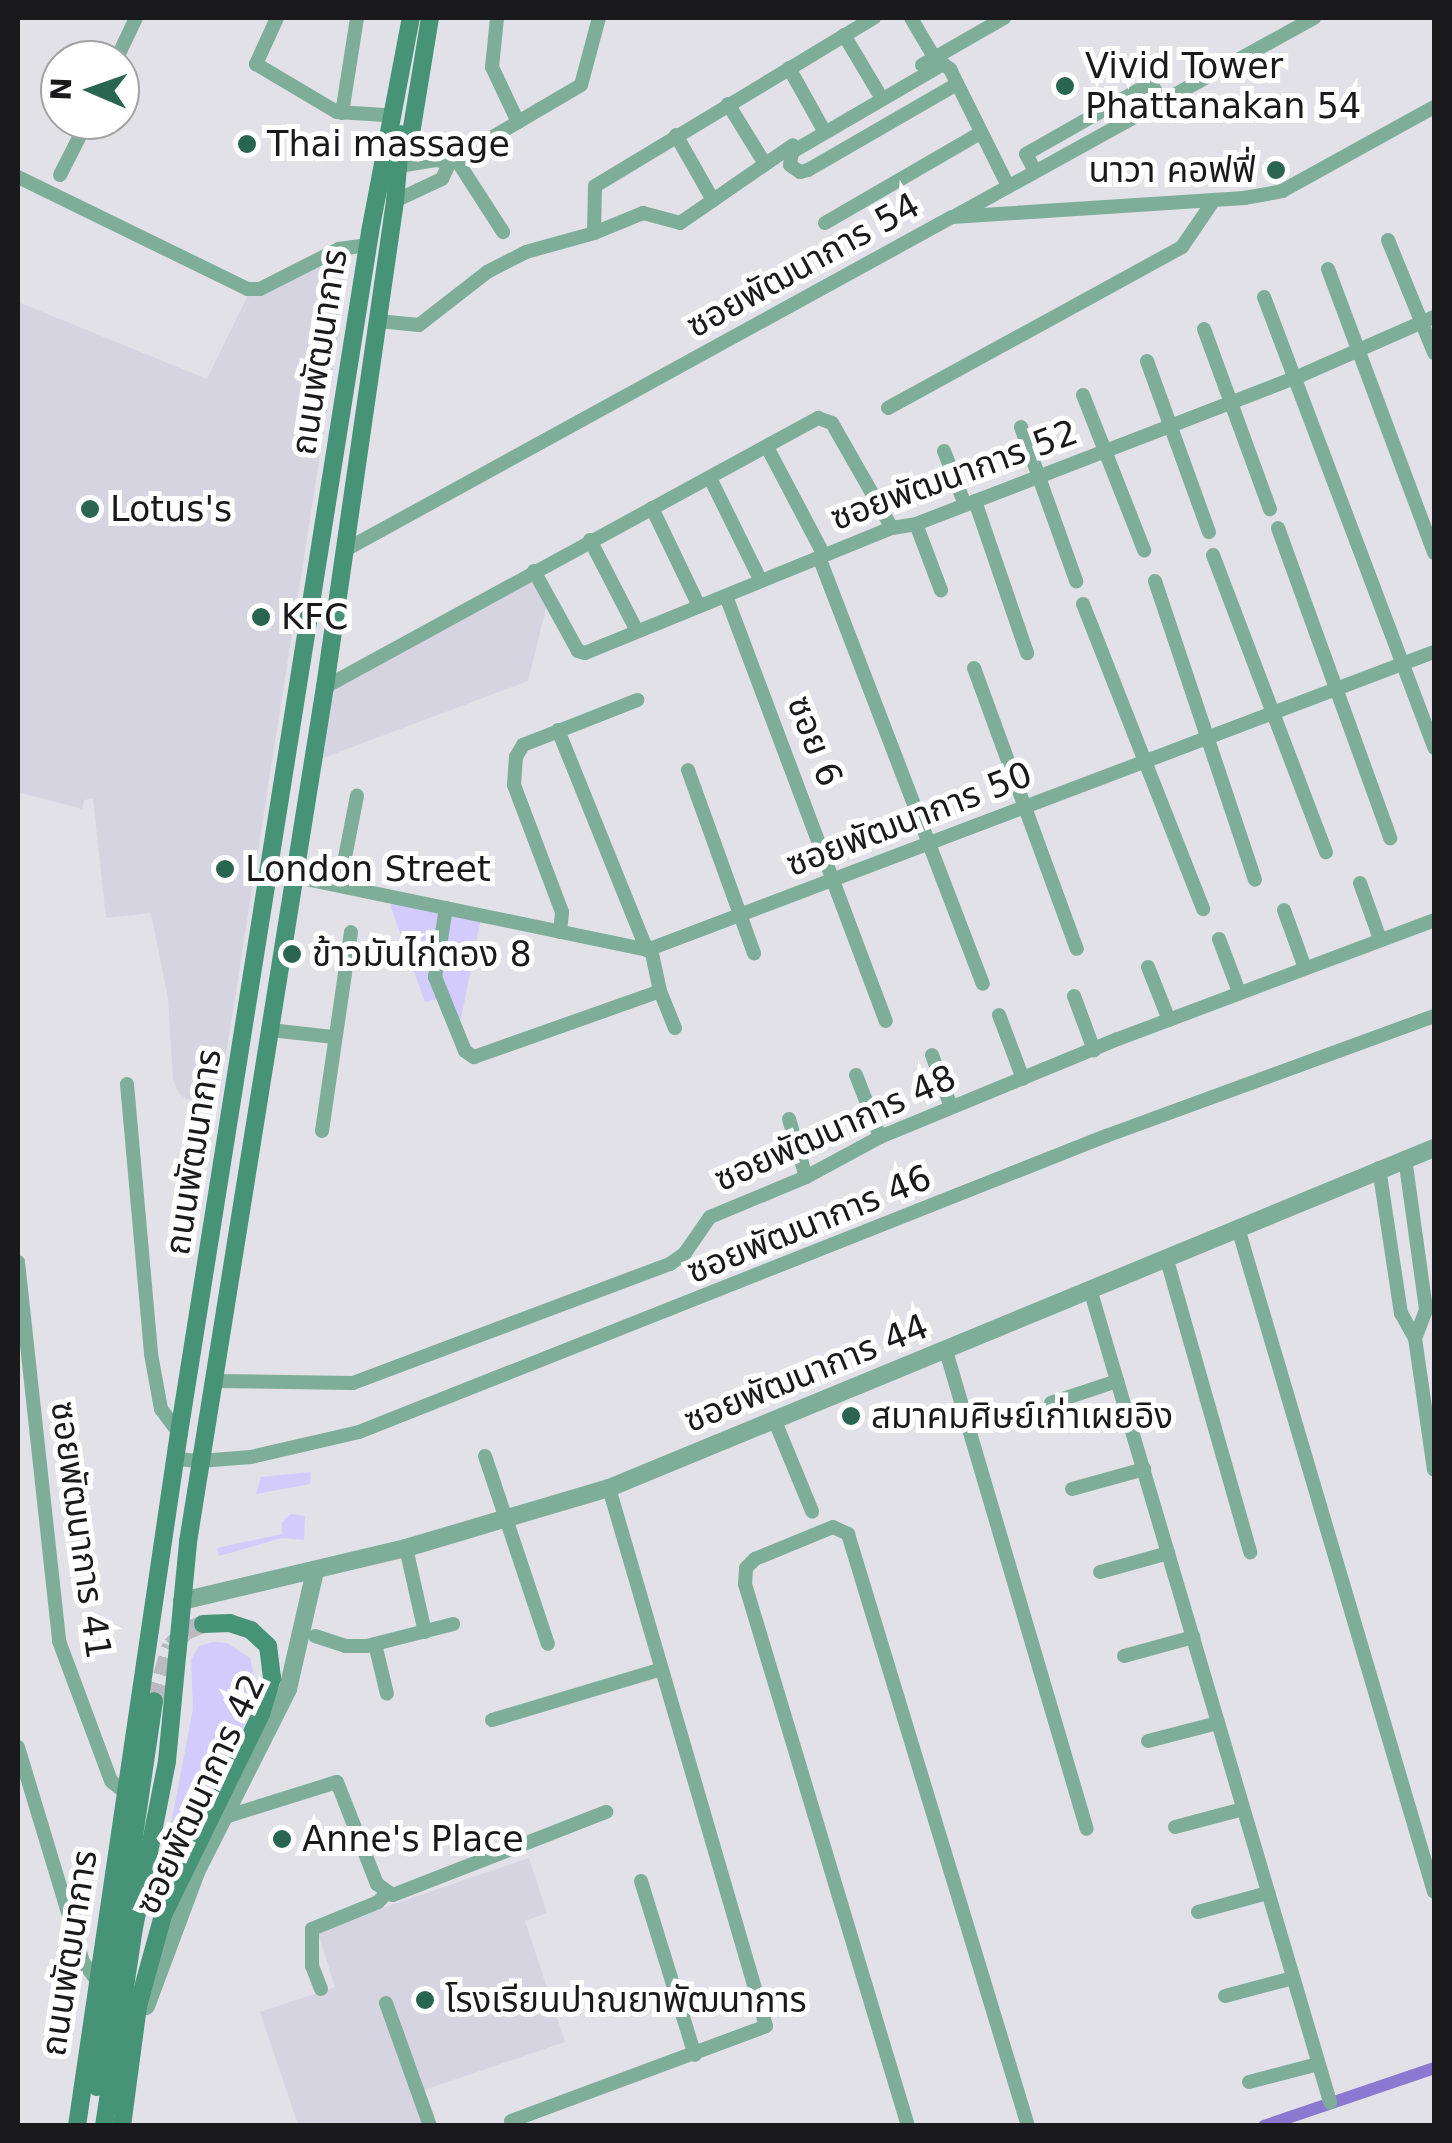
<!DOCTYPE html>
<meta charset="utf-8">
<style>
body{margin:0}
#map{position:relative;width:1452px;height:2143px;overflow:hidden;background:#e2e1e7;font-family:"DejaVu Sans","Noto Sans Thai",sans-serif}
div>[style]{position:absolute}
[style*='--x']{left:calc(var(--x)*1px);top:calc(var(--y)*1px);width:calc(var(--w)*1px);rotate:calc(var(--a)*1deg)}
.built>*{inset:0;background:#d6d4e1}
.green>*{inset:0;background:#d2cbfc}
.canal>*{height:12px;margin:-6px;padding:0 6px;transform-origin:6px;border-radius:6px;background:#8b79d1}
.secondary-tunnel>*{height:18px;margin-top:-9px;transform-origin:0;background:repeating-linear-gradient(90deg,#bab9be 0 18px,transparent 0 27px)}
.minor>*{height:14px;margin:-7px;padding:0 7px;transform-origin:7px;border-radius:7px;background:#7ead9a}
.tertiary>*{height:18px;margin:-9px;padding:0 9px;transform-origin:9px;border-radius:9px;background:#7ead9a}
.secondary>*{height:18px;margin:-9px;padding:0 9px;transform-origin:9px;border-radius:9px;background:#469377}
.dots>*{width:28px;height:28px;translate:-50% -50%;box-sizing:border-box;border:5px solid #fff;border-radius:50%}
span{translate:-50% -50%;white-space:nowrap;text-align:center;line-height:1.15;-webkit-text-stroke:10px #fff;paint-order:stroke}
.poi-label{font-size:35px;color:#1a1a1c}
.left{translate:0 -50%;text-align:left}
.right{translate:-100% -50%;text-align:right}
.street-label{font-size:35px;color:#1a1a1c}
.frame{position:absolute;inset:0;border:20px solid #1a1a1c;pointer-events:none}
.north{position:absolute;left:40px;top:40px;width:100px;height:100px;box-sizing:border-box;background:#fff;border:2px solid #a3a3a4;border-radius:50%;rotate:272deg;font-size:28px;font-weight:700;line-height:40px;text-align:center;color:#1a1a1c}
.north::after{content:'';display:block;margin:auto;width:35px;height:45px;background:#296550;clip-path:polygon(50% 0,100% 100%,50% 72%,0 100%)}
</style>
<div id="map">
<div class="built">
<div style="clip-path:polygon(352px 251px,218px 1106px,193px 1102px,180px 1095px,173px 1080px,168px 998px,151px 913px,106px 918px,93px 799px,84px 800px,82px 809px,18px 792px,18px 302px,207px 379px,248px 295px)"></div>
<div style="clip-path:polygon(532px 579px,547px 604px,528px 681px,323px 758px,334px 690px)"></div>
<div style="clip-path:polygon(529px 1858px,547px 1913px,525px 1921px,565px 2042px,418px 2092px,428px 2125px,298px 2125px,260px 2012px,335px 1987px,317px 1930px)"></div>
</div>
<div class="green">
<div style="clip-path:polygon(399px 901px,481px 918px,461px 1019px,452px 1021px,442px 998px,425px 1002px,390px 905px)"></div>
<div style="clip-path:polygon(311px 1472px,310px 1484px,256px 1494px,261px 1477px)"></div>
<div style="clip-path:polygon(291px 1514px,305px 1516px,304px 1540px,282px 1538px,219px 1556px,217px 1548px,282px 1534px,282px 1522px)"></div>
<div style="clip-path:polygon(213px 1642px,227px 1643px,250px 1658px,258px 1692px,228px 1765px,156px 1902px,193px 1709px,191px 1660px,199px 1646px)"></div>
</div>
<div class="canal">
<div style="--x:1264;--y:2126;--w:180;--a:-18.8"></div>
</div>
<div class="secondary-tunnel">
<div style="--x:154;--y:1701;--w:58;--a:-72.8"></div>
<div style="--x:171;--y:1646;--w:21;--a:-45"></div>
<div style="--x:186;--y:1631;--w:18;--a:-22"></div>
</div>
<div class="minor">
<div style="--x:277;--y:18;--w:51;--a:114.5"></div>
<div style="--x:256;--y:64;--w:94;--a:30.7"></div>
<div style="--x:337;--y:112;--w:48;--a:3.6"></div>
<div style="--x:497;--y:18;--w:49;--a:95.8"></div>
<div style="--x:492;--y:67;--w:61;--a:64.7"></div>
<div style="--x:911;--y:18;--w:45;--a:59.5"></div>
<div style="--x:844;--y:35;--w:66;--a:59.2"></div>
<div style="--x:116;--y:60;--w:47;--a:-64.5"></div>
<div style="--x:922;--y:65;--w:95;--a:-29.8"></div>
<div style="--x:789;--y:68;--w:68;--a:60.8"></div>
<div style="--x:957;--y:84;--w:172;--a:150"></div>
<div style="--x:808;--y:170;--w:8;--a:166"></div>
<div style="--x:800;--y:172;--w:12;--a:-145"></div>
<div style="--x:790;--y:165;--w:13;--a:-81"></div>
<div style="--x:792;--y:152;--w:175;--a:-30.2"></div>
<div style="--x:943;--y:64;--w:9;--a:36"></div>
<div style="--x:950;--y:69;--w:131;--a:63.6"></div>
<div style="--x:728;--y:104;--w:70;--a:58.3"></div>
<div style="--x:342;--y:113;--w:96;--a:-81"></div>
<div style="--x:676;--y:135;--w:75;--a:60.4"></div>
<div style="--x:456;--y:159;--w:87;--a:57.2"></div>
<div style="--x:405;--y:165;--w:31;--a:-9"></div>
<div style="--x:436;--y:160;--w:14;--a:8"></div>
<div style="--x:1035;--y:171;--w:19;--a:-118"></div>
<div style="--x:1026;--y:154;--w:144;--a:-29.6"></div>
<div style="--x:1151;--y:83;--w:22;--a:60"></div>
<div style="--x:60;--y:175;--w:62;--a:-63"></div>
<div style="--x:18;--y:177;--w:256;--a:26"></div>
<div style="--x:248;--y:289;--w:12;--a:0"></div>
<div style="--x:260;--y:289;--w:89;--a:-26.9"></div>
<div style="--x:339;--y:249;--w:29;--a:-8"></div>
<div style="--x:395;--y:201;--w:52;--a:-25.1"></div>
<div style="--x:442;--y:179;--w:19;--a:-65"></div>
<div style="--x:450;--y:162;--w:152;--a:-30.4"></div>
<div style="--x:581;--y:85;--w:69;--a:-75"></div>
<div style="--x:957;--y:215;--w:408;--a:-28.9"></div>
<div style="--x:825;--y:223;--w:179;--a:-30.1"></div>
<div style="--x:594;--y:233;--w:53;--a:-22.2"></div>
<div style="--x:643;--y:213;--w:38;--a:15"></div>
<div style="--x:680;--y:223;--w:137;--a:-34.6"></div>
<div style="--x:1388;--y:240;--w:122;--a:67.8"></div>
<div style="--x:1328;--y:269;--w:303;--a:69.5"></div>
<div style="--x:1264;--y:297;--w:482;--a:69.3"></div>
<div style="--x:378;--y:321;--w:41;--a:5.6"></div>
<div style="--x:419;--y:325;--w:86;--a:-37.9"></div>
<div style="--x:487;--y:272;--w:44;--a:-27.1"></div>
<div style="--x:526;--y:252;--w:71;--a:-15.6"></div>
<div style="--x:594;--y:233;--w:47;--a:-88.8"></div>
<div style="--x:595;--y:186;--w:326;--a:-31.1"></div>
<div style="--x:1204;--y:329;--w:192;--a:69.9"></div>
<div style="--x:1147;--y:361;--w:182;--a:70.1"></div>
<div style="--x:1083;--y:395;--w:167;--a:68.5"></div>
<div style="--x:888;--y:408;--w:335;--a:-28.7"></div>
<div style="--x:1182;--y:247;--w:57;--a:-55.8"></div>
<div style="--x:1021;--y:427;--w:164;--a:70.3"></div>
<div style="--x:767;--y:447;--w:122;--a:62.2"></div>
<div style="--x:944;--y:451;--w:58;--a:68.7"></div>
<div style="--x:710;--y:478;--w:115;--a:63.7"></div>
<div style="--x:975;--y:501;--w:161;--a:71.1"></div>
<div style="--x:652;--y:508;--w:109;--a:64.4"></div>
<div style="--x:916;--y:524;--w:71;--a:69.3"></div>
<div style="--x:1278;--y:528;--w:330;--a:70.1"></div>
<div style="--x:590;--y:540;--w:102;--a:62.7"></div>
<div style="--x:345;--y:550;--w:692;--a:-28.75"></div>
<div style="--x:952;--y:217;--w:293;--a:-3.7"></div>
<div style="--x:1244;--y:198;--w:39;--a:-10"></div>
<div style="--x:1282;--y:191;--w:174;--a:-28.9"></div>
<div style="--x:1213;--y:555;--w:318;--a:69.2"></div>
<div style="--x:819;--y:557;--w:457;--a:69"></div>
<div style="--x:534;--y:571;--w:91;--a:61.2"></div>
<div style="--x:578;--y:651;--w:7;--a:16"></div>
<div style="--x:585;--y:653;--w:331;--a:-22.2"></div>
<div style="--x:892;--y:528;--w:24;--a:-9"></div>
<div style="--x:916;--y:524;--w:406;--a:-21.1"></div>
<div style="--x:1295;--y:378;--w:152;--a:-23.7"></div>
<div style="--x:1155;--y:581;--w:315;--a:71.5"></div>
<div style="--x:726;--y:596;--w:454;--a:69.4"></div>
<div style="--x:1083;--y:604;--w:328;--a:68.5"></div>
<div style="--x:974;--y:668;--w:299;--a:69.9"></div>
<div style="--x:325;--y:687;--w:562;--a:-28.62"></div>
<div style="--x:818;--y:418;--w:15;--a:20"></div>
<div style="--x:832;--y:423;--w:121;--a:60.3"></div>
<div style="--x:558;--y:730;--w:237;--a:68"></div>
<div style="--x:688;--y:770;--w:195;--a:70.2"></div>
<div style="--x:297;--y:867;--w:62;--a:14"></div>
<div style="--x:296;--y:877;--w:359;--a:11.7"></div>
<div style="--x:647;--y:950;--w:842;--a:-20.74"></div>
<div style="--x:341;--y:878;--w:84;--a:-79"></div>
<div style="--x:1360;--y:883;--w:59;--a:70.3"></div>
<div style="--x:446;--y:908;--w:70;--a:99.1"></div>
<div style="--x:435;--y:977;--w:80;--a:67.9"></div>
<div style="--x:465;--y:1051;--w:11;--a:34"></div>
<div style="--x:474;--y:1057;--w:197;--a:-19.5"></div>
<div style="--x:1284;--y:910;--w:62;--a:70.1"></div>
<div style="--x:560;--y:932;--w:20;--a:-84"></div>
<div style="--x:562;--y:912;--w:136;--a:-110.7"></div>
<div style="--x:514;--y:785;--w:28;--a:-86"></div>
<div style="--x:516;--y:757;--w:14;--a:-60"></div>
<div style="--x:523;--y:745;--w:123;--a:-21.5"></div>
<div style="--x:1219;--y:939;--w:57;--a:69.3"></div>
<div style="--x:651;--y:949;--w:43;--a:77.9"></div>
<div style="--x:660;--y:991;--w:40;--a:68"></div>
<div style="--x:1148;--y:967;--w:57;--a:68.4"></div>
<div style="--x:1074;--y:996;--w:58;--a:69.7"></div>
<div style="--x:999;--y:1015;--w:68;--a:69.4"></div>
<div style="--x:270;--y:1030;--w:63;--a:6.3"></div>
<div style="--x:932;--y:1055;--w:55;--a:69.9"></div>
<div style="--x:856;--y:1075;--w:66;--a:68.8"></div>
<div style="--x:127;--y:1084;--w:271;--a:84.9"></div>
<div style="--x:151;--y:1354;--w:56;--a:79.7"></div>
<div style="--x:161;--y:1409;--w:30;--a:53"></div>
<div style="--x:789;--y:1119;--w:60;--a:73.7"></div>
<div style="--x:322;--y:1131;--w:201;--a:-81.7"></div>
<div style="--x:1405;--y:1158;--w:153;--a:82.1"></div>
<div style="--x:1426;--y:1310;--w:30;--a:111"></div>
<div style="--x:1379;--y:1168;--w:147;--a:81.4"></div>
<div style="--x:1401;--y:1313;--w:29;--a:61"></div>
<div style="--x:1415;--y:1338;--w:133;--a:81.8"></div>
<div style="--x:1238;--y:1228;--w:692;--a:73.55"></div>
<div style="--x:1167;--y:1260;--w:304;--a:74.1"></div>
<div style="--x:18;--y:1262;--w:381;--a:83.8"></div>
<div style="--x:59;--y:1641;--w:149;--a:69.6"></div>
<div style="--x:111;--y:1781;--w:19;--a:39"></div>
<div style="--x:1090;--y:1289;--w:848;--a:73.55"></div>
<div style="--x:946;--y:1351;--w:498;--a:73.6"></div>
<div style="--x:213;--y:1381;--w:140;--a:0.8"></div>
<div style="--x:353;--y:1383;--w:339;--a:-20.6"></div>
<div style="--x:670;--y:1264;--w:19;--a:-36"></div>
<div style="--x:685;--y:1253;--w:44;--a:-55.2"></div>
<div style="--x:710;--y:1217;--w:104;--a:-22.6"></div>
<div style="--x:806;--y:1177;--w:84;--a:-28.4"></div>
<div style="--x:880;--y:1137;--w:257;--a:-22.4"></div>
<div style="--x:1118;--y:1039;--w:338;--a:-20.6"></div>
<div style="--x:1051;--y:1403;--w:70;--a:-18.4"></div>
<div style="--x:774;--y:1419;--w:100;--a:67.6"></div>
<div style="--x:485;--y:1456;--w:198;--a:71.5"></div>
<div style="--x:176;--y:1459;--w:24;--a:5"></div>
<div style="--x:200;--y:1461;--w:51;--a:-4.5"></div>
<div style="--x:251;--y:1457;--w:111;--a:-13"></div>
<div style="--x:359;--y:1432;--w:804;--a:-21.62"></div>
<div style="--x:1106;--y:1136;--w:349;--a:-20.1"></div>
<div style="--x:1072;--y:1489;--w:75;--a:-15.5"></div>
<div style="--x:406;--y:1548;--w:86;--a:77.3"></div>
<div style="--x:1100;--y:1572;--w:71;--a:-15.6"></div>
<div style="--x:315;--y:1636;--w:32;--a:18"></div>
<div style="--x:345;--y:1646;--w:22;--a:0"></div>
<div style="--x:367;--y:1646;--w:89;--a:-14.3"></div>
<div style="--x:375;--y:1644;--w:51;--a:76.5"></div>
<div style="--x:1124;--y:1656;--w:72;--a:-15.4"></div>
<div style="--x:492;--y:1720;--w:177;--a:-16.7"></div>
<div style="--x:1148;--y:1741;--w:72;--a:-14.4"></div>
<div style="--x:18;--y:1747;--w:225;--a:73.2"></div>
<div style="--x:83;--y:1962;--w:25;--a:53"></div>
<div style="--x:225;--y:1817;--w:117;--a:-17.4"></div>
<div style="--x:337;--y:1782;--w:110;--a:68.6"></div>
<div style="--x:377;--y:1884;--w:19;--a:35"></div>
<div style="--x:393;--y:1895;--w:229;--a:-21.3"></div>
<div style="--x:1175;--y:1827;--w:70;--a:-14.8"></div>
<div style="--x:641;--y:1881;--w:182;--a:72.8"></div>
<div style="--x:1198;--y:1912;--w:73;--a:-15.2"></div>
<div style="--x:321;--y:1989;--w:25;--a:-111"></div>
<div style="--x:312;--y:1966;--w:37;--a:-90"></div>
<div style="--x:312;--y:1929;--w:71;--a:-22.2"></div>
<div style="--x:378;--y:1902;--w:11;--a:-45"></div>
<div style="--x:1225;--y:1996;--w:70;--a:-14.8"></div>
<div style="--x:386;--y:2003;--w:131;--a:70.3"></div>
<div style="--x:1249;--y:2082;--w:71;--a:-14.6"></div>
<div style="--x:511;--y:2121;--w:272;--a:-20.4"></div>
<div style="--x:766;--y:2026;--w:560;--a:-106.27"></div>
<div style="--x:908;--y:2126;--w:566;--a:-106.74"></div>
<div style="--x:745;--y:1584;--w:16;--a:-86"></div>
<div style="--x:746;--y:1568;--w:13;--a:-45"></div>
<div style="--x:755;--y:1559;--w:84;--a:-22.3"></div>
<div style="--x:833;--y:1527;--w:17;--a:25"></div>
<div style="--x:848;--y:1534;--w:619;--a:73.09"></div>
</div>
<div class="tertiary">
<div style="--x:182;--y:1601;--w:230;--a:-13.3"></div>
<div style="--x:406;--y:1548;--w:212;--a:-16.5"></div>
<div style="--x:609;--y:1488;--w:892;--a:-22.4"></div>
<div style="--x:146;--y:2006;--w:143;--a:-69.5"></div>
<div style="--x:196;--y:1872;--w:205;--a:-63.3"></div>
<div style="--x:288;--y:1689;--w:121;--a:-77.1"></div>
</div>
<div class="secondary">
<div style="--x:408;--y:152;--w:136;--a:-80.7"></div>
<div style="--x:97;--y:2087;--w:390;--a:-81.6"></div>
<div style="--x:77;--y:2126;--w:700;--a:-81.63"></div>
<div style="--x:179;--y:1433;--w:1216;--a:-80.96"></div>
<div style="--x:370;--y:232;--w:218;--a:-79.2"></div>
<div style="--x:104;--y:2126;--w:200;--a:-81.4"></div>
<div style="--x:134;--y:1928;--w:170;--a:-78.8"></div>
<div style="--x:167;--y:1761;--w:220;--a:-84.5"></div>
<div style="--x:188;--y:1542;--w:866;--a:-80.9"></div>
<div style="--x:325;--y:687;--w:491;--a:-81.8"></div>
<div style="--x:395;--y:201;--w:67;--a:-84.9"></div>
<div style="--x:122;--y:2126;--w:121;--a:-82.4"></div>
<div style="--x:138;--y:2006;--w:94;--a:-74.6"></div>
<div style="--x:163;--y:1915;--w:224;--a:-64"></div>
<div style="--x:261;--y:1714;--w:38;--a:-73"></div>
<div style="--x:272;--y:1678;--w:32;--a:-97"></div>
<div style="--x:268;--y:1646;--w:23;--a:-137"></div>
<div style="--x:251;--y:1630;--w:22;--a:-162"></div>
<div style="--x:230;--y:1623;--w:27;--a:178"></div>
</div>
<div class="dots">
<div style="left:1065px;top:86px;background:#296550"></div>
<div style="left:247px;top:144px;background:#296550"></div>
<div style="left:1276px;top:170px;background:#296550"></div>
<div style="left:90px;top:509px;background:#296550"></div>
<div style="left:261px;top:617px;background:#296550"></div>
<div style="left:225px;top:869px;background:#296550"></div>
<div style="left:292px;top:954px;background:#296550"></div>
<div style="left:851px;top:1416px;background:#296550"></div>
<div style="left:282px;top:1839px;background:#296550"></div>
<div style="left:425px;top:2000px;background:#296550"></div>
</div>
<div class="poi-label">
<span class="left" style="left:1085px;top:86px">Vivid Tower<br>Phattanakan 54</span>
<span class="left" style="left:267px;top:144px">Thai massage</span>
<span class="right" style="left:1256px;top:170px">นาวา คอฟฟี่</span>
<span class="left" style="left:110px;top:509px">Lotus's</span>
<span class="left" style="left:281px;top:617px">KFC</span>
<span class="left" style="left:245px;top:869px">London Street</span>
<span class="left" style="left:312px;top:954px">ข้าวมันไก่ตอง 8</span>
<span class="left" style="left:871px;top:1416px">สมาคมศิษย์เก่าเผยอิง</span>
<span class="left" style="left:302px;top:1839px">Anne's Place</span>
<span class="left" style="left:445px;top:2000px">โรงเรียนปาณยาพัฒนาการ</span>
</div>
<div class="street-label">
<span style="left:803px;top:265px;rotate:-29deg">ซอยพัฒนาการ 54</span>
<span style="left:319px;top:352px;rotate:-81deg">ถนนพัฒนาการ</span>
<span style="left:954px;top:475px;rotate:-20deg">ซอยพัฒนาการ 52</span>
<span style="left:815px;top:741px;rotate:69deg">ซอย 6</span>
<span style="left:909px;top:819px;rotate:-21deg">ซอยพัฒนาการ 50</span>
<span style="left:835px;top:1128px;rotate:-24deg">ซอยพัฒนาการ 48</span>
<span style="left:193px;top:1152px;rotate:-81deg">ถนนพัฒนาการ</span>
<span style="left:809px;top:1224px;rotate:-22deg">ซอยพัฒนาการ 46</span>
<span style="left:806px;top:1373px;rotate:-22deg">ซอยพัฒนาการ 44</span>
<span style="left:81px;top:1530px;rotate:82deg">ซอยพัฒนาการ 41</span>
<span style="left:200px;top:1794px;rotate:-65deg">ซอยพัฒนาการ 42</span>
<span style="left:69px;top:1953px;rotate:-81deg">ถนนพัฒนาการ</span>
</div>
<div class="frame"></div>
<div class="north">N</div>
</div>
